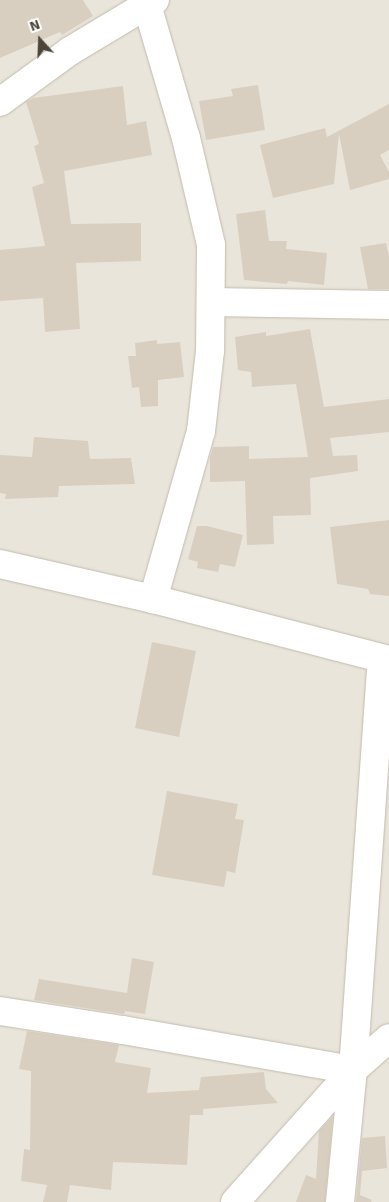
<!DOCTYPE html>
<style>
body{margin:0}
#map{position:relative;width:389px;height:1202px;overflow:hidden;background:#f6f3ec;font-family:Signika,sans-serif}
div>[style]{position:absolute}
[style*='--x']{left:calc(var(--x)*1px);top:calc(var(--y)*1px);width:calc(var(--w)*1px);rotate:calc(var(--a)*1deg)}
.residential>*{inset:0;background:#eae5da}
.building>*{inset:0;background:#d8cfc1}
.roads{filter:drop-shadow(0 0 1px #c2bbae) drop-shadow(0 0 1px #c2bbae)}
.street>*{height:28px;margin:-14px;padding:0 14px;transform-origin:14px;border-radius:14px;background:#fff}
span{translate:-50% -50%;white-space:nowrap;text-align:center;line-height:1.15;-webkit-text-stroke:4.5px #fff;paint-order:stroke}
.north{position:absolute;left:15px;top:15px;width:50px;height:50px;-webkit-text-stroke:4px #fff;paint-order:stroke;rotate:340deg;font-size:14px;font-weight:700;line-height:20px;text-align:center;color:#4b4439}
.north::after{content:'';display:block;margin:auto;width:18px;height:22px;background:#4b4439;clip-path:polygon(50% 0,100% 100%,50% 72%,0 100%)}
</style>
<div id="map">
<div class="residential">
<div style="clip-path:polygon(0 0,389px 0,389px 1202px,0 1202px)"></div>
</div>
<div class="building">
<div style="clip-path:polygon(0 0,83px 0,93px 16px,62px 35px,60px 32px,0 58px)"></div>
<div style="clip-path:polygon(258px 85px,265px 130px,206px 140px,199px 101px,233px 96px,231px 89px)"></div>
<div style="clip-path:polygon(123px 86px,127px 125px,146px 121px,152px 155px,64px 171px,71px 224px,141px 223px,141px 261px,76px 263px,80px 329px,45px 332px,43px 298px,0 301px,0 250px,45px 246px,32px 187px,44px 183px,34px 146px,39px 144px,26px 102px,33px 98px)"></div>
<div style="clip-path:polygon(389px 104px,389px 150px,380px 155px,389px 172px,389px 179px,350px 190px,339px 134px,334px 184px,273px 198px,260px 145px,325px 128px,327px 137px)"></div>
<div style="clip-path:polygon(265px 210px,269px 241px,287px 241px,286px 249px,327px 253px,324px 285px,288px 281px,287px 284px,244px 280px,236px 214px)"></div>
<div style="clip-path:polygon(386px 243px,389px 257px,389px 289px,368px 289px,360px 247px)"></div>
<div style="clip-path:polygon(310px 329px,324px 407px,389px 399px,389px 432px,330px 438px,333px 456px,357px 455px,358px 471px,310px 478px,311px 515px,273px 516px,274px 544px,247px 545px,245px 481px,210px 482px,210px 458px,213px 447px,249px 446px,249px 459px,308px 457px,296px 384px,252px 387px,251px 372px,238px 370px,235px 337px,266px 332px,266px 336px)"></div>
<div style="clip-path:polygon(157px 340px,157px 344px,180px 342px,184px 377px,158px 380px,158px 406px,141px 407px,139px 387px,132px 388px,128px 356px,136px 356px,135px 343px)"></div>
<div style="clip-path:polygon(34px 437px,88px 441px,90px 459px,131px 458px,135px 484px,59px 486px,58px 497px,5px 499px,6px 494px,0 493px,0 455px,32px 457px)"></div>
<div style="clip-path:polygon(389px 520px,389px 596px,370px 594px,368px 589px,337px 584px,330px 527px)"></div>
<div style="clip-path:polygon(197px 526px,207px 526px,243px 535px,235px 567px,220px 564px,218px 572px,197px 568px,198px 562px,188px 559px)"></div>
<div style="clip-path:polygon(152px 642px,196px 651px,179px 737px,135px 728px)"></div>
<div style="clip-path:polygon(167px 791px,238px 804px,235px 819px,244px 820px,235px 873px,227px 871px,224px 887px,152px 875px)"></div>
<div style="clip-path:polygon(132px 958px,154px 962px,145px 1014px,125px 1011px,124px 1014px,34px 1000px,39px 979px,127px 993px)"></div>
<div style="clip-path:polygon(27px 1031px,119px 1045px,115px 1062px,151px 1068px,147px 1093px,199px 1090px,201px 1077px,264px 1072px,266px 1089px,278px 1103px,203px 1109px,203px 1115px,190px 1115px,187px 1165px,113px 1162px,111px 1190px,70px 1185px,67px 1202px,43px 1202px,47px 1185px,21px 1181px,24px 1149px,30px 1150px,31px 1071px,19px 1069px)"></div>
<div style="clip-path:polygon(333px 1116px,325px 1202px,296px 1202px,306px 1175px,316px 1179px,319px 1131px)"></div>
<div style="clip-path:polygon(385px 1136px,387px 1168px,362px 1171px,360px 1195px,372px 1200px,371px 1202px,356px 1202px,362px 1138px)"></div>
</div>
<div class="roads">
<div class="street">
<div style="--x:147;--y:5;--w:139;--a:73.7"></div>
<div style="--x:186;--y:138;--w:110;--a:76.8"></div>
<div style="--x:211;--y:245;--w:106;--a:90.5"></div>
<div style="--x:210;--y:351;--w:81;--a:96.4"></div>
<div style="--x:201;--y:431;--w:175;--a:105.9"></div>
<div style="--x:0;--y:102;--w:87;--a:-36.1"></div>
<div style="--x:70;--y:51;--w:99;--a:-31"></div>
<div style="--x:211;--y:302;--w:178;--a:1"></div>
<div style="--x:0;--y:564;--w:157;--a:12.9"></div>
<div style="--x:153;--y:599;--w:244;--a:14.5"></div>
<div style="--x:0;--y:1011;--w:124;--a:8.8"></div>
<div style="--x:123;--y:1030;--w:233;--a:9.9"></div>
<div style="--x:235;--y:1202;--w:177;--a:-48.2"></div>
<div style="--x:353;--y:1070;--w:48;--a:-41.6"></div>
<div style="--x:340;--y:1202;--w:133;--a:-84.4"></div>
<div style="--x:353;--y:1070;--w:412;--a:-86"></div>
</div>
</div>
<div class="north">N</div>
</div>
